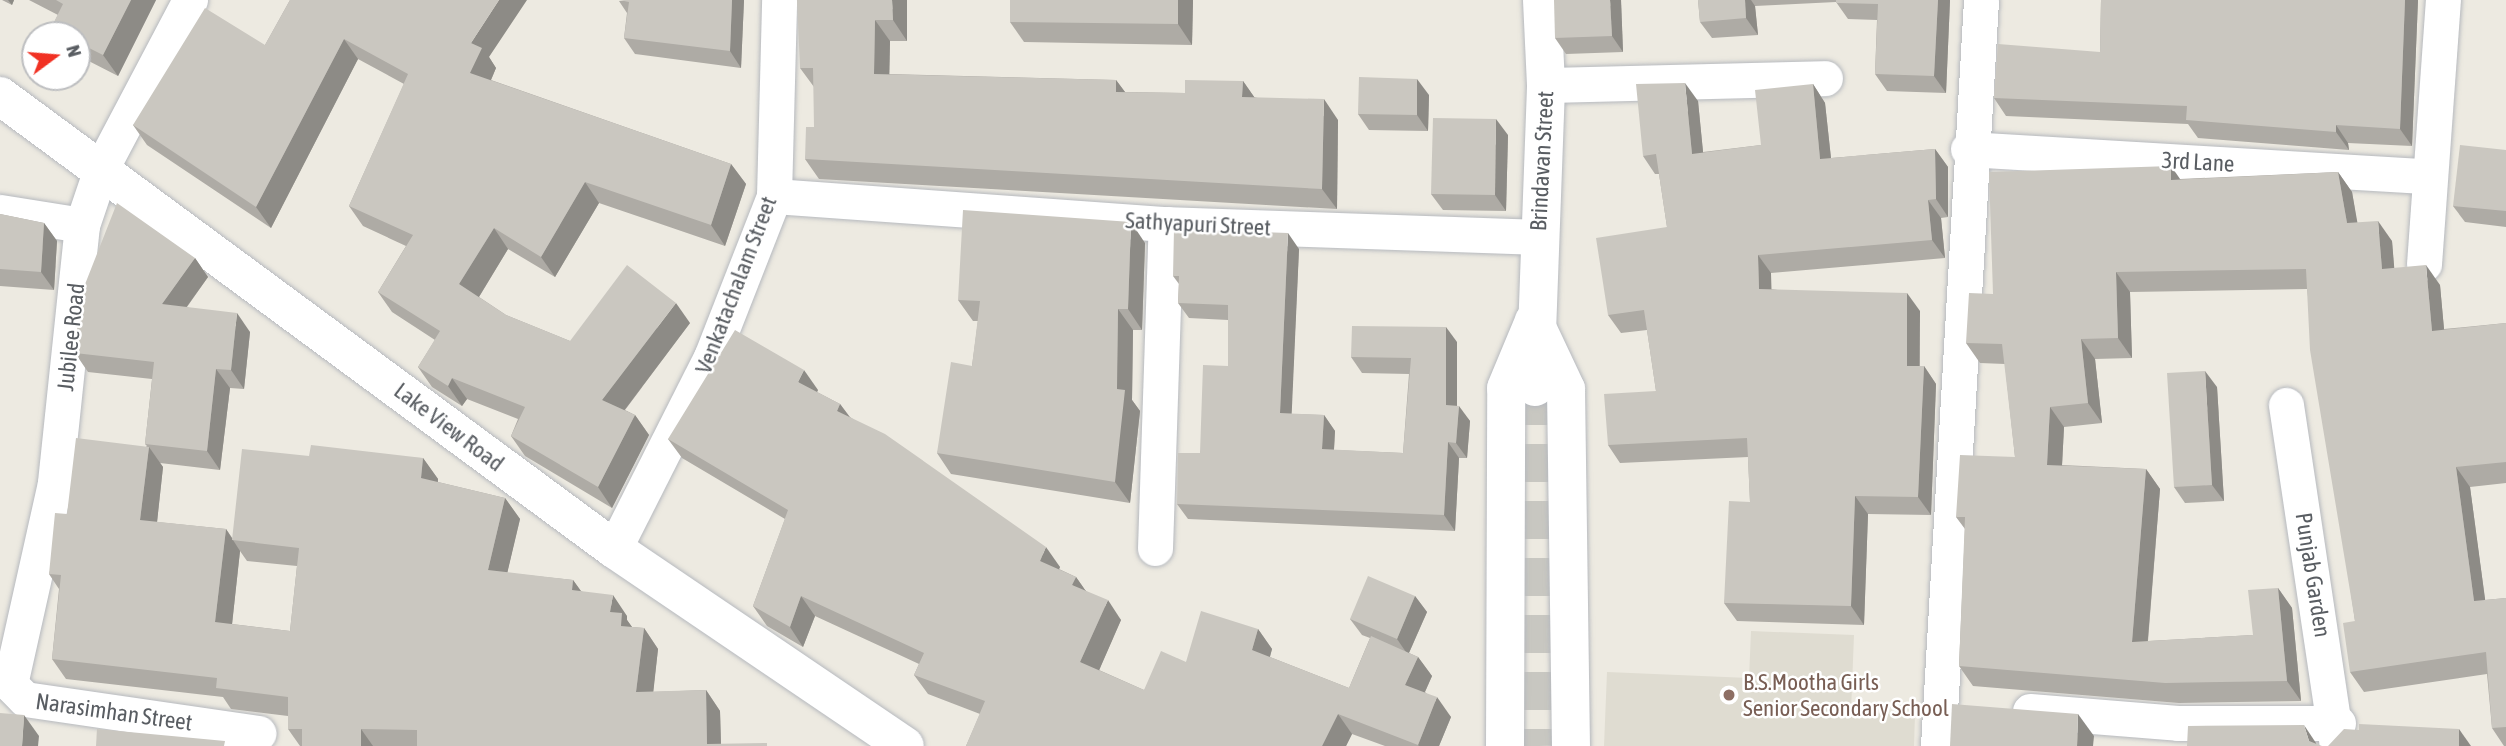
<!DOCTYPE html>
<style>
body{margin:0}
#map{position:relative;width:2506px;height:746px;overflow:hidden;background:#edeae1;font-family:"Asap Condensed",sans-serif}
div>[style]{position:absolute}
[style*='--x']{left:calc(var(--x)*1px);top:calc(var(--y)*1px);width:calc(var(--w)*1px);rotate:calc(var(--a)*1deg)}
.education>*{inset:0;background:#dfdcd1}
.secondary-tunnel>*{height:38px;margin-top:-19px;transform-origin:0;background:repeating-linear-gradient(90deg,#c8c7c1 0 38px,transparent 0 57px)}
.roads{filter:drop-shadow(0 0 2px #b6b9be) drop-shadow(0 0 2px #b6b9be)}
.minor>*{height:35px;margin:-17.5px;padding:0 17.5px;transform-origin:17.5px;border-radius:17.5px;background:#fff}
.tertiary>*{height:38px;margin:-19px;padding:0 19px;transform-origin:19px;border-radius:19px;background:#fff}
.secondary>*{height:38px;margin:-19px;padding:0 19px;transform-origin:19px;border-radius:19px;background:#fff}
.wall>*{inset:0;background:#aeaba5}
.shaded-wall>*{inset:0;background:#8d8b86}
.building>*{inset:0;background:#cac7c0}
.dots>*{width:19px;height:19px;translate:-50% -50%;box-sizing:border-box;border:4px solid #fff;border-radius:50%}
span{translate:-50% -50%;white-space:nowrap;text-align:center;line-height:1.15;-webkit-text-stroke:5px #fff;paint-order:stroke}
.street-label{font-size:23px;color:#595d62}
.education-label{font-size:23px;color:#785e54}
.left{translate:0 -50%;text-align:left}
.north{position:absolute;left:21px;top:21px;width:70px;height:70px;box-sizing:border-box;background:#fff;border:2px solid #bdbec0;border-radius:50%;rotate:74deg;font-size:19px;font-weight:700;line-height:28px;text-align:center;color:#595d62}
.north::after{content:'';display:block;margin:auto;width:24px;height:32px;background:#f13123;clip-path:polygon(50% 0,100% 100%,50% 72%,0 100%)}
</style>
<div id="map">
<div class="education">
<div style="clip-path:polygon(1751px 631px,1854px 635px,1851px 712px,1915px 715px,1914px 746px,1604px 746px,1607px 672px,1749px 678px)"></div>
</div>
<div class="secondary-tunnel">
<div style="--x:1535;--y:387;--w:359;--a:89"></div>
</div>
<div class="roads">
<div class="minor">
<div style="--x:190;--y:0;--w:191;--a:117.8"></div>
<div style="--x:101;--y:169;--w:59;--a:108.7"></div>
<div style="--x:82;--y:225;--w:259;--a:96"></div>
<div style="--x:55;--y:483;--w:206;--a:102.6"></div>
<div style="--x:10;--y:684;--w:21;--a:45"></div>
<div style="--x:25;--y:699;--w:236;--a:8.3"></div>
<div style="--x:1546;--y:85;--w:279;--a:-1.4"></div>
<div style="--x:1968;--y:149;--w:461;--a:3.4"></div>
<div style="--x:774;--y:196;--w:393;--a:4.1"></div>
<div style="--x:1166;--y:224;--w:372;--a:2"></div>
<div style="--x:0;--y:212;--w:83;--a:9"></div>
<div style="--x:2424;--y:264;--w:265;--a:-85.9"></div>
<div style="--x:2286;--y:405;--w:345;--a:81.5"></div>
<div style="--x:1155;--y:548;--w:324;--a:-88.1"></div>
<div style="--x:614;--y:549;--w:215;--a:-63.2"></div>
<div style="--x:711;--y:357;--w:173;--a:-68.6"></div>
<div style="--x:774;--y:196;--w:196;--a:-88.5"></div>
<div style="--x:2030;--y:711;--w:148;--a:4.6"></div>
<div style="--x:2178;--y:723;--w:160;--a:0"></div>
<div style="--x:1938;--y:746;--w:747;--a:-86.7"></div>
</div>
<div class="tertiary">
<div style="--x:0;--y:96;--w:763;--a:36.42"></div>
<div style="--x:614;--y:549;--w:351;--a:34.1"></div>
<div style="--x:1534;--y:321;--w:75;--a:64.8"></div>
<div style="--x:1566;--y:389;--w:357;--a:89.2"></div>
<div style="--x:1505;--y:746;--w:358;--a:-89.8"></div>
<div style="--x:1506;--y:388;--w:73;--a:-67.3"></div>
</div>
<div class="secondary">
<div style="--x:1535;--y:387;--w:302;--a:-87.9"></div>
<div style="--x:1546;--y:85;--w:85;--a:-92.7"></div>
</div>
</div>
<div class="wall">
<div style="clip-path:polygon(2px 0,14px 0,12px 5px)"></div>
<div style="clip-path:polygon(29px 0,156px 0,118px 76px,77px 55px,77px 35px,56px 35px,51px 28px,58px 15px)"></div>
<div style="clip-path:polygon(290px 0,489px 57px,496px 68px,491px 80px,731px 164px,746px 184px,725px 246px,599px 203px,555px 277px,508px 249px,479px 297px,506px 315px,570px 341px,690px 323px,625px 410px,635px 415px,649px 435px,612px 508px,525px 456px,511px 436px,518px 419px,467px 399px,462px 406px,432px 387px,418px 367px,435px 340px,392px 312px,378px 292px,406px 246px,363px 226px,349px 206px,404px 84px,358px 59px,271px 228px,147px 145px,133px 125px,265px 45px)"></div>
<div style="clip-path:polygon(744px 0,741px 68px,635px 54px,624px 38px,627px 13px,619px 1px)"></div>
<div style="clip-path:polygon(907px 0,907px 41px,890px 41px,889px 74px,1116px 80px,1125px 92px,1185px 93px,1243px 81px,1254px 97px,1338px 120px,1337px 209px,819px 179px,805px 159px,814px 127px,814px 87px,800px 68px)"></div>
<div style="clip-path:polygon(1010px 0,1193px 0,1192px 45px,1024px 42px,1010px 22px)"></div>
<div style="clip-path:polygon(1621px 0,1623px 52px,1566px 54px,1555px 38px)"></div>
<div style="clip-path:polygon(1698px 0,1950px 0,1946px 93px,1887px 91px,1875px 74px,1877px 20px,1848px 19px,1836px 2px,1755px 6px,1758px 35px,1712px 38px,1700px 22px)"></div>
<div style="clip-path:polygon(2101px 0,2418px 0,2412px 146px,2348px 143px,2349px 150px,2198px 138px,2188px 124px,2006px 116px,1994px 98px,2100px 52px)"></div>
<div style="clip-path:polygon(1813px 84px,1825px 103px,1831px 158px,1935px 149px,1948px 167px,1948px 217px,1941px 218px,1945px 258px,1771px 273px,1771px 289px,1920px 311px,1920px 366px,1924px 366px,1936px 384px,1931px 515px,1868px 514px,1864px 625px,1737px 621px,1724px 603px,1750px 502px,1748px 457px,1620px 463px,1608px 445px,1656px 391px,1647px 330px,1621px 333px,1608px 315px,1667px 227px,1659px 174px,1655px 174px,1643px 156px,1698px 101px,1703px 152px,1761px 145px)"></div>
<div style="clip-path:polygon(1429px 95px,1428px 131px,1369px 130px,1358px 114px)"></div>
<div style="clip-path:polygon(1508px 135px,1506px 211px,1443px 210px,1431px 194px)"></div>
<div style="clip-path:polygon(2506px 150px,2506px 227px,2465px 222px,2453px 206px)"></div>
<div style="clip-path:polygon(2338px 172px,2352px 192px,2357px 223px,2392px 241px,2394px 268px,2440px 285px,2444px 329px,2506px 323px,2506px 483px,2470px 487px,2485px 600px,2506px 598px,2506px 746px,2504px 746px,2492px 728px,2487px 674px,2364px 692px,2350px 672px,2355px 621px,2307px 289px,2130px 292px,2132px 358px,2095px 359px,2102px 423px,2064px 427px,2062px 465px,2146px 469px,2160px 489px,2148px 641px,2253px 635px,2278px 588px,2292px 608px,2301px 701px,2179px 703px,1973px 686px,1959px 666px,1965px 529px,1956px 517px,2015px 457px,2005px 364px,1980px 363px,1966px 343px,1993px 294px,2180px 179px)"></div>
<div style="clip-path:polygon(0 214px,44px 223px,57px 241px,54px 290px,0 286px)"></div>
<div style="clip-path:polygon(1145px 243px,1142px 330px,1133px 330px,1132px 400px,1140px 411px,1130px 503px,951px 474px,937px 453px,972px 366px,978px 321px,973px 321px,958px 300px)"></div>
<div style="clip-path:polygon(1299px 249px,1291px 414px,1324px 415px,1335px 431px,1334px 450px,1403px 453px,1409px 374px,1362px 373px,1351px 357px,1457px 342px,1457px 406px,1470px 421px,1467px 458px,1459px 458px,1455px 531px,1188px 519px,1177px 504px,1200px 453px,1228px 366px,1228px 320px,1189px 318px,1178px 303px,1179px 284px,1173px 276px)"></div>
<div style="clip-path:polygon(evenodd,195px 258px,208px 277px,187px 307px,250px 332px,244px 389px,230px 388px,220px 470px,160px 463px,163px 467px,157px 522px,226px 529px,233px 539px,309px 456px,423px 458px,438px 479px,438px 482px,505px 498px,520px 519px,507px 573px,573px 580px,581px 591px,627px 616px,627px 620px,632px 627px,644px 628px,658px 649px,653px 692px,706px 690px,720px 711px,721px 744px,768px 746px,300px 746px,288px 729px,288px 716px,231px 709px,223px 697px,66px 679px,52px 659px,59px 589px,49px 574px,67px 514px,147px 446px,145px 444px,152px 379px,88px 372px,75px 353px,195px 258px,240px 551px,247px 561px,297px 566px,290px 631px,232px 624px,240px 551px)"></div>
<div style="clip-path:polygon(2217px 387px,2224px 501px,2185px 503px,2174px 487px)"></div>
<div style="clip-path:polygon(818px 390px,817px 392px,840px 404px,850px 417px,1060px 567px,1059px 569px,1076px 577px,1085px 590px,1121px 620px,1099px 670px,1144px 690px,1186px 662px,1258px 629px,1272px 649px,1270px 657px,1349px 688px,1370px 638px,1362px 635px,1350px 619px,1415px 596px,1427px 612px,1409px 653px,1418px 657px,1432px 676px,1425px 692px,1451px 717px,1439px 746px,1385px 746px,1352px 734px,1346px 746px,966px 746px,980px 714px,928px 694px,914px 675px,919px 664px,815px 616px,803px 647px,767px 626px,753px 606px,785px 519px,682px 458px,668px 439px)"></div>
</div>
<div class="shaded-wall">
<div style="clip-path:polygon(8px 0,14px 0,12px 5px)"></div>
<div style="clip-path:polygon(131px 0,156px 0,118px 76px,103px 55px)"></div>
<div style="clip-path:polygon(499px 0,527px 0,489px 57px,496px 68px,485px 94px,470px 73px,471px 43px)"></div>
<div style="clip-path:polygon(732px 0,744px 0,741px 68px,730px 51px)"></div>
<div style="clip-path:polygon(892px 0,907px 0,907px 41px,893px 20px)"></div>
<div style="clip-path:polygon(1178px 0,1193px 0,1192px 45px,1178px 24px)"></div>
<div style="clip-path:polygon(1610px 0,1621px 0,1623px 52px,1612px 36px)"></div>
<div style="clip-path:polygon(1745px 0,1751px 0,1755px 6px,1758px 35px,1746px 18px)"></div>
<div style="clip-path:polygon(1938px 0,1950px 0,1946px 93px,1934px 76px)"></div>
<div style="clip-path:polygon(2405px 0,2418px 0,2412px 146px,2400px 129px)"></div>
<div style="clip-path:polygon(875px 20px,890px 41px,889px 94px,874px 74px)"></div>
<div style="clip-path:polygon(344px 39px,358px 59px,271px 228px,256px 207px)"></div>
<div style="clip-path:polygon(1417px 79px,1429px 95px,1428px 131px,1417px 115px)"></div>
<div style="clip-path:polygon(1116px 80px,1131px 100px,1116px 92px)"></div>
<div style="clip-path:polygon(1243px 81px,1257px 101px,1242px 97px)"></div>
<div style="clip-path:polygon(1685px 83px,1698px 101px,1705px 172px,1692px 154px)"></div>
<div style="clip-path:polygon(1813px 84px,1825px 103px,1833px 177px,1820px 159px)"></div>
<div style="clip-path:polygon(1324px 99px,1338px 120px,1337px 209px,1322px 189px)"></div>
<div style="clip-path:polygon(1496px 119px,1508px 135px,1506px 211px,1495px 195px)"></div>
<div style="clip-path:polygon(2336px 125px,2348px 143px,2349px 150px,2336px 132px)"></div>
<div style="clip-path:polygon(1935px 149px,1948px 167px,1948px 217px,1936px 199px)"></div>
<div style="clip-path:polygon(731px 164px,746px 184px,725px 246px,711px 225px)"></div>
<div style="clip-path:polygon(2171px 166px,2185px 186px,2171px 180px)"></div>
<div style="clip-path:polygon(2338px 172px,2352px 192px,2361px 243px,2347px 223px)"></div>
<div style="clip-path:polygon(585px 182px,599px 203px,555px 277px,541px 257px)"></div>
<div style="clip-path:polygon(1928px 200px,1941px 218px,1945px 258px,1932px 240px)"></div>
<div style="clip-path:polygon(2378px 221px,2392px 241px,2396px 289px,2382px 269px)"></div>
<div style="clip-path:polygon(1131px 222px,1145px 243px,1142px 330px,1128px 309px)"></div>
<div style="clip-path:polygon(44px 223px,57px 241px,54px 290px,41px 272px)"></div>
<div style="clip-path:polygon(494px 228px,508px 249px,474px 305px,459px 284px)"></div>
<div style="clip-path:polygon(1288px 233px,1299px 249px,1291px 429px,1280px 413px)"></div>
<div style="clip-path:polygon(1758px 255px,1771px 273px,1772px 307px,1759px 289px)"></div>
<div style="clip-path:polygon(195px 258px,208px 277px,175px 323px,162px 304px)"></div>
<div style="clip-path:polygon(2426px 265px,2440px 285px,2446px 351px,2432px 331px)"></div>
<div style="clip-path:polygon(2116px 272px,2130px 292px,2132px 358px,2118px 338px)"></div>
<div style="clip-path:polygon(1907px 293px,1920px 311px,1919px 384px,1907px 366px)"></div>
<div style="clip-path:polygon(676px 303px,690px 323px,617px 420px,602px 400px)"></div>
<div style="clip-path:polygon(1118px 309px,1133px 330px,1132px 400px,1140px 411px,1130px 503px,1115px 482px)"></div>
<div style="clip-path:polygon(237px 313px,250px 332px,244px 389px,231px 370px)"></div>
<div style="clip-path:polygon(1446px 327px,1457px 342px,1457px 421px,1446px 405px)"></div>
<div style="clip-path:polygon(2081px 339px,2095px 359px,2102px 423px,2088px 403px)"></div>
<div style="clip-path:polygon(1924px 366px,1936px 384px,1931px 515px,1918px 497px)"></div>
<div style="clip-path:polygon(216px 369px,230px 388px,220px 470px,207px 451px)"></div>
<div style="clip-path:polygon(804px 370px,818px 390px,812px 402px,798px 382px)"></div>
<div style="clip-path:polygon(2205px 371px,2217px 387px,2224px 501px,2212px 485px)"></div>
<div style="clip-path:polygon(452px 378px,467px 399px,462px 406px,448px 386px)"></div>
<div style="clip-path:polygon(840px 404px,854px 423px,837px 411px)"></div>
<div style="clip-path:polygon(1459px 406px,1470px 421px,1467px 458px,1456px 443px)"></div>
<div style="clip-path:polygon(2050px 407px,2064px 427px,2061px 485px,2047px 465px)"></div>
<div style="clip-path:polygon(635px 415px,649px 435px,612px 508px,598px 487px)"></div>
<div style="clip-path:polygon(1324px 415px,1335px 431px,1333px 465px,1322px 449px)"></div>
<div style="clip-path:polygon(1448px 442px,1459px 458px,1455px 531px,1444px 515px)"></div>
<div style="clip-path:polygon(149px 447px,163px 467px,155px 541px,140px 520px)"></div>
<div style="clip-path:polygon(423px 458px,438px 479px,436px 498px,421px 478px)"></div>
<div style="clip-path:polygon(2456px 467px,2470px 487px,2488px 621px,2474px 601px)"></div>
<div style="clip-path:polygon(2146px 469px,2160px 489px,2146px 662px,2132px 642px)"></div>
<div style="clip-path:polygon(1855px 496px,1868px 514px,1864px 625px,1851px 606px)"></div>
<div style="clip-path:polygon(505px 498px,520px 519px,503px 591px,488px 570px)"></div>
<div style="clip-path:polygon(226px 529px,240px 551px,230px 643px,215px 622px)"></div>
<div style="clip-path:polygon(1046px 547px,1060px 567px,1054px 580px,1040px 561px)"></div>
<div style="clip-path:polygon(1076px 577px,1090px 597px,1072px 585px)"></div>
<div style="clip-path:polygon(573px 580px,588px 601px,572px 590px)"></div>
<div style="clip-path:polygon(2278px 588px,2292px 608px,2301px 701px,2287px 681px)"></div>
<div style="clip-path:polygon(613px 595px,627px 616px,627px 620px,637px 634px,635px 646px,610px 612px)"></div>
<div style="clip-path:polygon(801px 596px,815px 616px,803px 647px,790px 627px)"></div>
<div style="clip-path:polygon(1415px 596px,1427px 612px,1408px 655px,1397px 639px)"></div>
<div style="clip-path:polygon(1108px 600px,1121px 620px,1094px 682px,1080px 662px)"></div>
<div style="clip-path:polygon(644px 628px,658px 649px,651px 713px,636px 692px)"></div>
<div style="clip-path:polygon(1258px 629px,1272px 649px,1266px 670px,1252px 650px)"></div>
<div style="clip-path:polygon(1418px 657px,1432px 676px,1419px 705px,1405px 685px)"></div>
<div style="clip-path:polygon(706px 690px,720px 711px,721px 746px,707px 744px)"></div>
<div style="clip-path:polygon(1437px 697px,1451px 717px,1439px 746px,1419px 746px,1418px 745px)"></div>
<div style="clip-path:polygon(1338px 714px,1352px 734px,1346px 746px,1322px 746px)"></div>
<div style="clip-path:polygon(2078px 714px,2094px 736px,2093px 746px,2077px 746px)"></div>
<div style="clip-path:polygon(24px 715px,39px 736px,38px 746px,22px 746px)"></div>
<div style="clip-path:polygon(2304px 725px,2316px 743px,2317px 746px,2309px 741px)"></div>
<div style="clip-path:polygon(361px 729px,373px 746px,361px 746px)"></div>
<div style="clip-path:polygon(2459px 729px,2471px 746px,2459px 746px)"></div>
</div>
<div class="building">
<div style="clip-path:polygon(56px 0,131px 0,103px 55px,77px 42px,77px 35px,64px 35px,51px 28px,63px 4px)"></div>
<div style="clip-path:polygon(290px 0,499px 0,471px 43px,482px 48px,470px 73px,731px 164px,711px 225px,585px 182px,541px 257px,494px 228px,459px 284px,506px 315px,570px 341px,627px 265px,676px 303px,602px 400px,635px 415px,598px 487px,511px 436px,525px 407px,452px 378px,448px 386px,418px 367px,440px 331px,378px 292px,413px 235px,349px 206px,408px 74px,344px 39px,256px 207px,133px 125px,205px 8px,265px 45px)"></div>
<div style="clip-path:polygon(619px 0,732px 0,730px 51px,624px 38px,629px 2px)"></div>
<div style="clip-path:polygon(797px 0,892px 0,893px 20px,875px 20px,874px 74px,1116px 80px,1116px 92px,1185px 93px,1185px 80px,1243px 81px,1242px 97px,1324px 99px,1322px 189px,805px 159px,806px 127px,814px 127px,813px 68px,800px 68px)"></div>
<div style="clip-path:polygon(1010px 0,1178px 0,1178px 24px,1010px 22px)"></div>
<div style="clip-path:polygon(1554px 0,1610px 0,1612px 36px,1555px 38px)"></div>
<div style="clip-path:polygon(1698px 0,1745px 0,1746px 18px,1700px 22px)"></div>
<div style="clip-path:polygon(1836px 0,1938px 0,1934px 76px,1875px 74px,1878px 4px,1836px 3px)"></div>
<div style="clip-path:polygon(2101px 0,2405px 0,2400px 129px,2336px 125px,2336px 132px,2186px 120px,2187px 106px,1994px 98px,1998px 44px,2100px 52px)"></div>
<div style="clip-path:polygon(1359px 77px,1417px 79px,1417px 115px,1358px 114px)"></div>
<div style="clip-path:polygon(1685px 83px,1692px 154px,1761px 145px,1755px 90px,1813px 84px,1820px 159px,1935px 149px,1936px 199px,1928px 200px,1932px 240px,1758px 255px,1759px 289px,1907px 293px,1907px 366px,1924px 366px,1918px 497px,1855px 496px,1851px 606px,1724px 603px,1729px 501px,1750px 502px,1747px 438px,1608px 445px,1604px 394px,1656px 391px,1644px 310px,1608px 315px,1596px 238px,1667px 227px,1656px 154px,1643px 156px,1636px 84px)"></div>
<div style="clip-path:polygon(1433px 118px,1496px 119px,1495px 195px,1431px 194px)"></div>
<div style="clip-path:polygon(2460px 145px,2506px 150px,2506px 211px,2453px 206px)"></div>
<div style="clip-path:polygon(2171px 166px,2171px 180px,2338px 172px,2347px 223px,2378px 221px,2382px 269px,2426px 265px,2432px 331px,2506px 323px,2506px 462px,2456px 467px,2474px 601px,2506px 598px,2506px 727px,2492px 728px,2486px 652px,2350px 672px,2343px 623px,2355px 621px,2310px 350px,2306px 269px,2116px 272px,2118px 338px,2081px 339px,2088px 403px,2050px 407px,2047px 465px,2146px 469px,2132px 642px,2253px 635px,2248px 590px,2278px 588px,2287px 681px,2165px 683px,1959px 666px,1965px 517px,1956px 517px,1960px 455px,2015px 457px,2002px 344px,1966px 343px,1969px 293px,1993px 294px,1989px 172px)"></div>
<div style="clip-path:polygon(117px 203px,195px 258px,162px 304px,237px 313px,231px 370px,216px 369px,207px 451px,145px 444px,154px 362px,75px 353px,80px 297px)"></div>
<div style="clip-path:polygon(963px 210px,1131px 222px,1128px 309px,1118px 309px,1117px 389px,1125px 390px,1115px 482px,937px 453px,951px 362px,972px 366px,980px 301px,958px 300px)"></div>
<div style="clip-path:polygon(0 214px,44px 223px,41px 272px,0 269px)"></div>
<div style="clip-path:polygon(1174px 229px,1288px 233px,1280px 413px,1324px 415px,1322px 449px,1403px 453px,1411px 358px,1351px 357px,1352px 326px,1446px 327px,1446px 405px,1459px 406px,1456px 443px,1448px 442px,1444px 515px,1177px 504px,1178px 453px,1200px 453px,1203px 365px,1228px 366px,1228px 305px,1178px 303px,1179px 276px,1173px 276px)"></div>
<div style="clip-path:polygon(735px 330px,804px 370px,798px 382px,840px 404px,837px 411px,885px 434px,1046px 547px,1040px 561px,1076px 577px,1072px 585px,1108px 600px,1080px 662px,1144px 690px,1161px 651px,1186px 662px,1201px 611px,1258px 629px,1252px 650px,1349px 688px,1371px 636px,1418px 657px,1405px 685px,1437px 697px,1418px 745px,1338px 714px,1322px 746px,966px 746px,985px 701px,914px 675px,924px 653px,801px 596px,790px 627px,753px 606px,788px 510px,668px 439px)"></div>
<div style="clip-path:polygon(2205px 371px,2212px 485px,2174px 487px,2167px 373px)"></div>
<div style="clip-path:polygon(76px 438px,149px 447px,140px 520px,226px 529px,215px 622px,290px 631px,299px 548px,232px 540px,242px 449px,309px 456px,311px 445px,423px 458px,421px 478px,505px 498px,488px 570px,573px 580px,572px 590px,613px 595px,610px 612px,622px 613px,621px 626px,644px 628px,636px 692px,706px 690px,707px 744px,767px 743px,767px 746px,417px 746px,417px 730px,361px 729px,361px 746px,302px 746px,302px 729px,288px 729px,288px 697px,216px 688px,217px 678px,52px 659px,61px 575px,49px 574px,55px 513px,67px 514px)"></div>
<div style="clip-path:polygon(1368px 576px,1415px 596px,1397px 639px,1350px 619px)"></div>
<div style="clip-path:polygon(1952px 704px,2078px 714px,2077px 746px,1950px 746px)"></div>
<div style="clip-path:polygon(0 713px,24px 715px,22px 746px,0 746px)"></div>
<div style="clip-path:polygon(2359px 724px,2459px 729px,2459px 746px,2328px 746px,2344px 729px,2359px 730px)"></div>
<div style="clip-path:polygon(2304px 725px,2309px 741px,2322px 746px,2187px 746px,2188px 726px)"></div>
<div style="clip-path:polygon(97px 729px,225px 741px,224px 746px,96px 746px)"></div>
</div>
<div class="dots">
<div style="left:1729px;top:695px;background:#8d6e63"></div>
</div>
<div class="street-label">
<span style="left:1542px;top:161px;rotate:-87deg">Brindavan Street</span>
<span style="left:2198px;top:162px;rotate:3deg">3rd Lane</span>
<span style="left:1198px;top:224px;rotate:3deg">Sathyapuri Street</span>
<span style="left:736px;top:285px;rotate:-69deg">Venkatachalam Street</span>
<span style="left:71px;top:337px;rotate:-84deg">Jubilee Road</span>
<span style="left:449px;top:427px;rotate:37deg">Lake View Road</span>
<span style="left:2313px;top:575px;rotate:81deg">Punjab Garden</span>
<span style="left:114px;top:712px;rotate:8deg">Narasimhan Street</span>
</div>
<div class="education-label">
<span class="left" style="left:1743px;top:695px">B.S.Mootha Girls<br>Senior Secondary School</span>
</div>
<div class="north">N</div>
</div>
